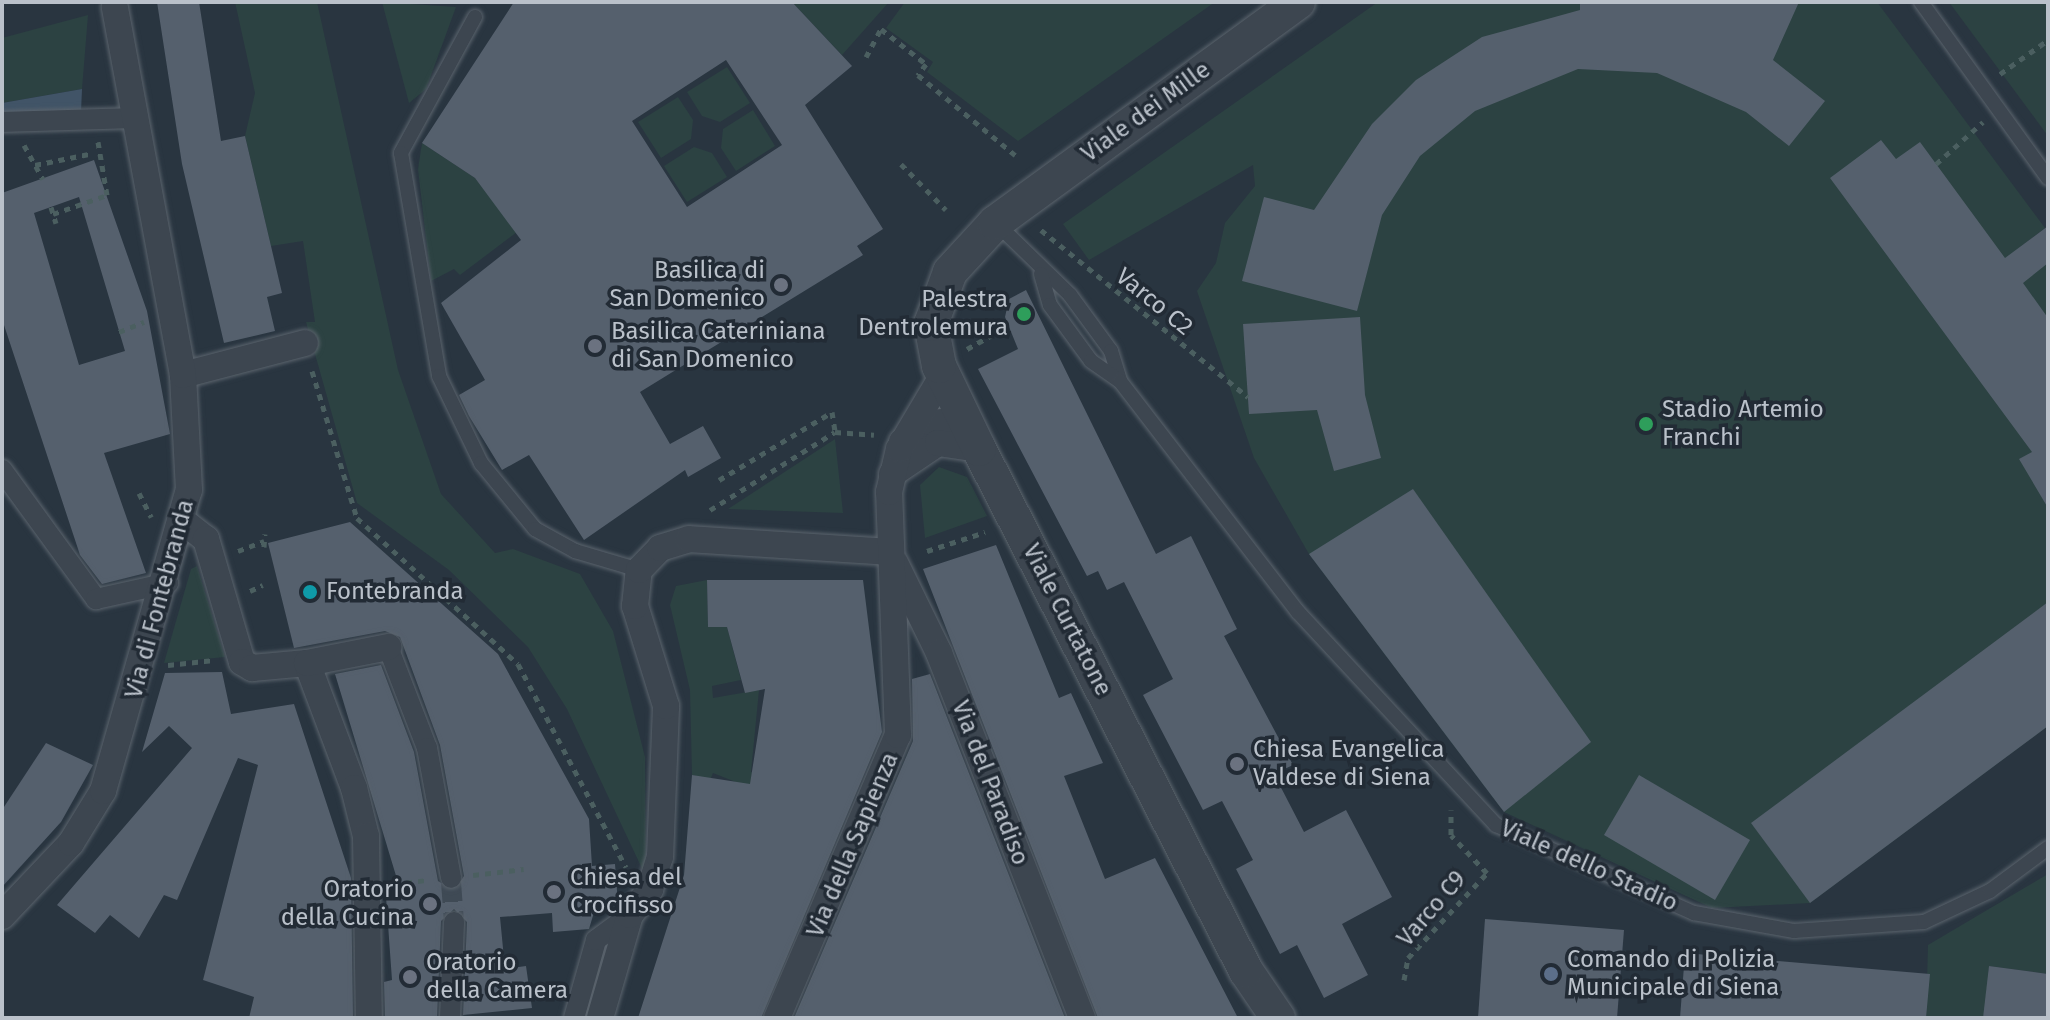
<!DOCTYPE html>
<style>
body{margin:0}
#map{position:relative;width:2050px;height:1020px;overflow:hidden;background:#293540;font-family:"Fira Sans",sans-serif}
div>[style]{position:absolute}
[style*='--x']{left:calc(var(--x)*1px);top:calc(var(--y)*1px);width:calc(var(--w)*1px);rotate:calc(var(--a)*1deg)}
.green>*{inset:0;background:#2c4242}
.water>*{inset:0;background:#415467}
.building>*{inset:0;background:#55606d}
.pedestrian-tunnel>*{height:20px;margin-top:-10px;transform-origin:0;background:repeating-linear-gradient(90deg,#3f4a55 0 20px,transparent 0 30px)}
.path>*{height:5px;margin-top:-2.5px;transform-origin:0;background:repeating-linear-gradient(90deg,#4b5f60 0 6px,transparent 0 12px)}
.roads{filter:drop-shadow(0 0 2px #5b646d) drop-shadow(0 0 2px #5b646d)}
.service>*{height:14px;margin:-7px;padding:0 7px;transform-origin:7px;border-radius:7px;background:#3d4650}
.pedestrian>*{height:20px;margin:-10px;padding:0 10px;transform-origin:10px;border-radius:10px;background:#3d4650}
.minor>*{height:26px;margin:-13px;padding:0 13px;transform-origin:13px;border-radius:13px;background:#3d4650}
.tertiary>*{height:34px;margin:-17px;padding:0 17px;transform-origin:17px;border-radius:17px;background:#3d4650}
.dots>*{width:22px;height:22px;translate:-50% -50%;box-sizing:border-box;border:4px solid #222b35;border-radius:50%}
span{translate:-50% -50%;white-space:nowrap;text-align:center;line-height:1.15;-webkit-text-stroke:7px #222b35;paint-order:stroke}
.street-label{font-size:24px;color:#bac1ca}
.poi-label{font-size:24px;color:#bac1ca}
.right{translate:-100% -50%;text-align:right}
.left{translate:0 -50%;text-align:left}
.frame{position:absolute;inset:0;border:4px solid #bac1ca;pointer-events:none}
</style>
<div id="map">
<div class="green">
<div style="clip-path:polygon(235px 2px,317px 2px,398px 370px,441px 494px,495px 553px,513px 549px,580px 574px,613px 631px,645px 757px,646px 877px,567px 709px,528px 647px,449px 570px,357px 503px,306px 322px,315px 322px,303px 241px,271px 246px,245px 136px,255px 93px)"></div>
<div style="clip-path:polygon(382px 2px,456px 7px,426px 89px,409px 103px)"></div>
<div style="clip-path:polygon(792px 2px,889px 2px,842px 55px)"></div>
<div style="clip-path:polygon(905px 2px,1215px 2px,1018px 141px,927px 72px,933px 62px,886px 28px)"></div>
<div style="clip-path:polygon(1378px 2px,1877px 2px,2045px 228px,2019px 248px,2048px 263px,2048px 726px,1810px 903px,1712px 908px,1504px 812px,1309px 554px,1254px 458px,1197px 291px,1216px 263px,1225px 223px,1255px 186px,1253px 165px,1089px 260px,1063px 224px)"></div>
<div style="clip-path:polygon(1949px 2px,2048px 2px,2048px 136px)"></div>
<div style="clip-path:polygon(88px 15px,82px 89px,2px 103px,2px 38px)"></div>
<div style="clip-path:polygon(727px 67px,750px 103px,720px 122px,702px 116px,687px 92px)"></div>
<div style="clip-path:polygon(678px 97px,693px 120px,691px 139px,661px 158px,638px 122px)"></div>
<div style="clip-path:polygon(753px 110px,775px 146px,736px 171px,721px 148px,723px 129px)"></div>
<div style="clip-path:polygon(422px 143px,475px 178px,517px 232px,460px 275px,454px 269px,431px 281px,418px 169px)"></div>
<div style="clip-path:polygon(694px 147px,712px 153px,727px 177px,687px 202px,664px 166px)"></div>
<div style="clip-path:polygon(835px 439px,843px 513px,728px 509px)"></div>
<div style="clip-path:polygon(939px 467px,967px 477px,987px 516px,925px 538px,920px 485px)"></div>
<div style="clip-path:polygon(197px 566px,225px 657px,164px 663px,191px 569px)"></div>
<div style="clip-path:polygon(707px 580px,708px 626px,727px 627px,741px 680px,712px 686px,713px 698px,759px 690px,751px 772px,763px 774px,756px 790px,713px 773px,710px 780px,692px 775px,690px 690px,670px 605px,676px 586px)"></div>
<div style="clip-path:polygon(2048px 874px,2048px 974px,1989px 966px,1985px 1018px,1926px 1018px,1928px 945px)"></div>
</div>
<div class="water">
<div style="clip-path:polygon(82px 89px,81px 112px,3px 113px,2px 103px)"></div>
</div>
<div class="building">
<div style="clip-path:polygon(157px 2px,199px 2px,221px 141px,245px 136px,271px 246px,282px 293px,267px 297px,275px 331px,224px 343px,182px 164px)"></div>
<div style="clip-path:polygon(evenodd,514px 2px,792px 2px,852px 66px,805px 105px,883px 229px,857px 246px,863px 255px,640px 392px,670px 444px,703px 426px,721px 458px,688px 477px,685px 470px,584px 540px,529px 455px,502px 470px,469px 416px,459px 395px,485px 380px,441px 303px,521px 240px,475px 178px,422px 143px,514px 2px,726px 60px,782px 145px,687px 207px,632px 121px,726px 60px)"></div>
<div style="clip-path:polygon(1580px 2px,1799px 2px,1773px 60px,1825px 101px,1789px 146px,1746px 112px,1657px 73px,1578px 69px,1475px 111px,1420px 156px,1382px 215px,1357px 311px,1242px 281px,1264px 197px,1314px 210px,1372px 124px,1416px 80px,1482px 37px,1580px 10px)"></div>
<div style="clip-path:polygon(1881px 140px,1896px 159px,1920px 142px,2005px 258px,2048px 226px,2048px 263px,2023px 283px,2048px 318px,2048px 508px,2019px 459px,2032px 452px,1830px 178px)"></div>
<div style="clip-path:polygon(evenodd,94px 160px,147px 311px,170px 434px,104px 453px,146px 573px,102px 584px,80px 555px,2px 319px,2px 193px,94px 160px,79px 197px,125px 351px,79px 365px,34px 213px,79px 197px)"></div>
<div style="clip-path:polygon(1026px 290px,1156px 554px,1191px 536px,1237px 629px,1224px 636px,1293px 765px,1274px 774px,1304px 832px,1346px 810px,1392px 897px,1342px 924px,1368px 975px,1324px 998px,1297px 945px,1280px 954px,1236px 869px,1253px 860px,1222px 801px,1203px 810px,1143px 695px,1173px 679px,1124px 582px,1107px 590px,1098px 571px,1087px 576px,978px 369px,1018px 349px,1005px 317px,1009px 299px)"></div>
<div style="clip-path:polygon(1360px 317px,1365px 395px,1381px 458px,1334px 471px,1317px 410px,1249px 414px,1243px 324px)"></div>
<div style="clip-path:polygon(1413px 489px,1591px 742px,1504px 812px,1309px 554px)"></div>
<div style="clip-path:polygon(350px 522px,498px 654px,589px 819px,592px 866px,615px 864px,618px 904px,595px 909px,589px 929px,553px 932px,552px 913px,500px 917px,505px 969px,526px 966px,532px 1008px,463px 1015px,467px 922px,454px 909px,441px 921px,437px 1018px,385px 1018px,384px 982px,392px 980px,385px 883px,397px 879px,335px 674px,381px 665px,414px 752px,438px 881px,454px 891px,464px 876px,440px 745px,400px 637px,385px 631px,294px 648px,268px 543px)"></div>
<div style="clip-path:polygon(996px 545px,1059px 698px,1071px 693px,1103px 763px,1064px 776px,1105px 879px,1155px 858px,1238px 1018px,1098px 1018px,923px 569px)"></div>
<div style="clip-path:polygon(707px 580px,863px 580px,882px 732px,761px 1018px,638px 1018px,684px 875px,692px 775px,750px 784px,765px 689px,745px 693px,727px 627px,708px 627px)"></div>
<div style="clip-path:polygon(2048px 602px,2048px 726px,1810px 903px,1751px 823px)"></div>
<div style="clip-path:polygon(222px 672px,231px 714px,294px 704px,351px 878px,353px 1018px,249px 1018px,254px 997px,203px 980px,258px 765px,238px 758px,177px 900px,164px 895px,139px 938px,110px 915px,95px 933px,57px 905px,192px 748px,169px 726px,142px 752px,165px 673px)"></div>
<div style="clip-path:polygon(930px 674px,1065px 1018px,794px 1018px,913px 741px,912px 679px)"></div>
<div style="clip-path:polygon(46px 743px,93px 765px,61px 822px,2px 887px,2px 810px)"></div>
<div style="clip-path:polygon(1639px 775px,1750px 840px,1715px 900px,1604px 835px)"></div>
<div style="clip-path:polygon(1485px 919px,1624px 930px,1617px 1018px,1478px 1018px)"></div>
<div style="clip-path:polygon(1685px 953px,1930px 974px,1926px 1018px,1680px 1018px)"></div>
<div style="clip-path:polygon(1989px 966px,2048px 974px,2048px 1018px,1983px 1018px)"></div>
</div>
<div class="pedestrian-tunnel">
<div style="--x:451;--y:882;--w:40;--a:85.7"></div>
</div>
<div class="path">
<div style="--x:866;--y:57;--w:32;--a:-62"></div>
<div style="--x:881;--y:29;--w:57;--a:37.9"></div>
<div style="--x:926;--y:64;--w:14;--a:126"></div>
<div style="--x:918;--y:75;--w:126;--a:39.5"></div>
<div style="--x:2000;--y:74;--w:59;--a:-35.3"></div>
<div style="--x:24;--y:145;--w:39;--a:61"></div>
<div style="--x:901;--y:164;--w:64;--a:45.6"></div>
<div style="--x:1936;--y:164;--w:63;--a:-41.8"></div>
<div style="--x:35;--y:165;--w:55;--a:-11.5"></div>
<div style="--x:51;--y:207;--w:17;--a:73"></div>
<div style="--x:53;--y:214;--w:57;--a:-19.4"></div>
<div style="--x:107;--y:195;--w:54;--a:-99.6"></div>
<div style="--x:1041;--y:230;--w:266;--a:38.9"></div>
<div style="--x:119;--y:332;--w:27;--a:-22"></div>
<div style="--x:967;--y:349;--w:47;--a:-29.3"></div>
<div style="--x:312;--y:371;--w:154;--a:73"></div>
<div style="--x:357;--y:518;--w:217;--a:42.2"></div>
<div style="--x:518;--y:664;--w:230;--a:62"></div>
<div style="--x:719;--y:480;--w:132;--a:-31"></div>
<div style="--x:832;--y:412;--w:20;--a:81"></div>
<div style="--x:835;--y:432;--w:39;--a:4"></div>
<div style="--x:139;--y:493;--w:27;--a:63"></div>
<div style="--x:710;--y:510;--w:147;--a:-32"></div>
<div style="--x:264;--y:547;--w:13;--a:-86"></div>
<div style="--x:238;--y:551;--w:28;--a:-21"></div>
<div style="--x:927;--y:551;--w:61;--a:-18.1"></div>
<div style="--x:250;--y:591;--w:14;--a:-25"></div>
<div style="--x:168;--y:665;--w:46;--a:-6.2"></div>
<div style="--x:473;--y:875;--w:51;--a:-6.7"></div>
<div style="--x:394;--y:884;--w:34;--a:-7"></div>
<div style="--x:1404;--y:980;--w:22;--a:-80"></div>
<div style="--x:1408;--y:958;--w:116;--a:-47.1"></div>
<div style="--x:1487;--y:873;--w:52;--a:-133.5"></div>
<div style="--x:1451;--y:835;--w:25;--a:-90"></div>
</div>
<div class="roads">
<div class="service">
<div style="--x:1921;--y:2;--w:217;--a:54.2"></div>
<div style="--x:475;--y:17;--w:155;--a:118.6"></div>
<div style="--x:401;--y:153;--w:226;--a:80.3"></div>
<div style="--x:439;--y:376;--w:97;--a:64.2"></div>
<div style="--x:481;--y:463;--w:85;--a:50.7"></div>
<div style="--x:535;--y:529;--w:46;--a:28.8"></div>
<div style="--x:575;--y:551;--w:67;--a:16.5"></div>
<div style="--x:996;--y:223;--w:103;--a:44.2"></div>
<div style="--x:1070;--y:295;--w:69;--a:53.8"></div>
<div style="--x:1111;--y:351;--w:31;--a:73"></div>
<div style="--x:1041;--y:274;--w:32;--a:74"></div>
<div style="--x:1050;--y:305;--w:69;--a:53.8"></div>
<div style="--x:1091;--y:361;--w:35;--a:35"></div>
<div style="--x:1120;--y:381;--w:292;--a:52.4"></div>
<div style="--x:1298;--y:612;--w:291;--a:47.1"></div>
<div style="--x:1496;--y:825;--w:217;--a:24"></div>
<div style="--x:1694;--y:913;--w:102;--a:10.2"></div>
<div style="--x:1794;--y:931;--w:130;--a:-4"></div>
<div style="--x:1924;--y:922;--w:73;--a:-25.2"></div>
<div style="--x:1990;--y:891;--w:72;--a:-36.6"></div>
</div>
<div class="pedestrian">
<div style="--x:2;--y:122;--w:133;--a:-1.7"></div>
<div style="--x:2;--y:470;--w:160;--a:53.9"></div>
<div style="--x:96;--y:599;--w:74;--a:-12.5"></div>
<div style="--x:388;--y:647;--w:108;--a:68.9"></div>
<div style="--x:427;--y:748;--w:132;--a:79.5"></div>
<div style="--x:450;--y:1018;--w:96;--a:-87.6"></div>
<div style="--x:574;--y:1018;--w:81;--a:-74.2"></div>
<div style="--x:596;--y:940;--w:42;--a:-36.3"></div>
</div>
<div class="minor">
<div style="--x:183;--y:375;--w:126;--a:-14.7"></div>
<div style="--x:902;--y:442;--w:35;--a:-33"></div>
<div style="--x:931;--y:423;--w:33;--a:-5"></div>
<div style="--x:892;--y:474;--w:55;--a:-34"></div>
<div style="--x:938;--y:443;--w:41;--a:8.3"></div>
<div style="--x:184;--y:522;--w:28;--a:38"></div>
<div style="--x:206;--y:539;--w:128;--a:73.7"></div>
<div style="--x:242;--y:662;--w:12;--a:31"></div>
<div style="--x:252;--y:668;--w:55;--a:-5.2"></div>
<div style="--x:307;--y:663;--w:134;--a:69.4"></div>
<div style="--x:354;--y:788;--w:49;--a:76"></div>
<div style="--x:366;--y:836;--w:182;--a:89.1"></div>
<div style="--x:895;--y:563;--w:100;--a:63.9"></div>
<div style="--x:939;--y:653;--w:392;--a:68.6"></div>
<div style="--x:307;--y:663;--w:83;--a:-11.2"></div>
<div style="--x:2;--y:916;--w:100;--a:-46.6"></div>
<div style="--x:71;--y:843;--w:61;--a:-58.4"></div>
<div style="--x:103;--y:791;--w:313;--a:-74.1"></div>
<div style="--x:189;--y:490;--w:115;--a:-93"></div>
<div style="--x:183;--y:375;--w:374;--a:-100.5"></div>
<div style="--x:600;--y:1018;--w:107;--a:-73.8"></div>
<div style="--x:630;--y:915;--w:33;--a:-52"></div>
<div style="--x:650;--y:889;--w:34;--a:-73"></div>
<div style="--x:660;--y:857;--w:151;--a:-87.7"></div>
<div style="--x:666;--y:706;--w:105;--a:-107.2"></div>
<div style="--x:635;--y:606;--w:36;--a:-84"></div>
<div style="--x:639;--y:570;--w:30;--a:-46"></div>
<div style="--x:660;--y:548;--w:30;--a:-17"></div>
<div style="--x:689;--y:539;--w:201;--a:3.7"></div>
<div style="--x:777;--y:1018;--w:308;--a:-66.9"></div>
<div style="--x:898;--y:735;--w:243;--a:-92.1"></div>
<div style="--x:889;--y:492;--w:44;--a:-76.9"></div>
<div style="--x:899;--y:449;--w:86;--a:-59.3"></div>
</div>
<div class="tertiary">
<div style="--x:1278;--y:1018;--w:57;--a:-124.2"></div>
<div style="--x:1246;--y:971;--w:586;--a:-117.09"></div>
<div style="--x:979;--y:449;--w:92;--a:-115.7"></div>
<div style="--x:939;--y:366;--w:43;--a:-100.8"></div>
<div style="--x:931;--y:324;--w:55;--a:-69.9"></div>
<div style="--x:950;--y:272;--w:67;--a:-47.4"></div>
<div style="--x:995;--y:223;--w:375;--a:-36.1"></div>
</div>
</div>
<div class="dots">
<div style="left:781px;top:285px;background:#6b7280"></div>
<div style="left:1024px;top:314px;background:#2e9e5b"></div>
<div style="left:595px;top:346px;background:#6b7280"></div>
<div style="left:1646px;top:424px;background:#2e9e5b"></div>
<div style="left:310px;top:592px;background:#0f9aa8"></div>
<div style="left:1237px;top:764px;background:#6b7280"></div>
<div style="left:554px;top:892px;background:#6b7280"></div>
<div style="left:430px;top:904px;background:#6b7280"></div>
<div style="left:1551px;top:974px;background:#5c6f8a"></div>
<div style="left:410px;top:977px;background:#6b7280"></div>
</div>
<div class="street-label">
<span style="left:1146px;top:112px;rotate:-36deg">Viale dei Mille</span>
<span style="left:1154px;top:302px;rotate:39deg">Varco C2</span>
<span style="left:160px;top:599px;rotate:-75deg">Via di Fontebranda</span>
<span style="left:1067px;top:620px;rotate:63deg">Viale Curtatone</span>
<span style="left:990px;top:783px;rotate:69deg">Via del Paradiso</span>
<span style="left:853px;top:845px;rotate:-67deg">Via della Sapienza</span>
<span style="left:1589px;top:866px;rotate:24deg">Viale dello Stadio</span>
<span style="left:1432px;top:909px;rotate:-49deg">Varco C9</span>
</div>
<div class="poi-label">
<span class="right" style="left:765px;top:285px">Basilica di<br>San Domenico</span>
<span class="right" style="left:1008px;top:314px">Palestra<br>Dentrolemura</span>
<span class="left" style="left:611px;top:346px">Basilica Cateriniana<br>di San Domenico</span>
<span class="left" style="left:1662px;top:424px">Stadio Artemio<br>Franchi</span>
<span class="left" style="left:326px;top:592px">Fontebranda</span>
<span class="left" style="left:1253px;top:764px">Chiesa Evangelica<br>Valdese di Siena</span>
<span class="left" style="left:570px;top:892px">Chiesa del<br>Crocifisso</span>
<span class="right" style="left:414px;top:904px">Oratorio<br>della Cucina</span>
<span class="left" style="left:1567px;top:974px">Comando di Polizia<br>Municipale di Siena</span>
<span class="left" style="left:426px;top:977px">Oratorio<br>della Camera</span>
</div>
<div class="frame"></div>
</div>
